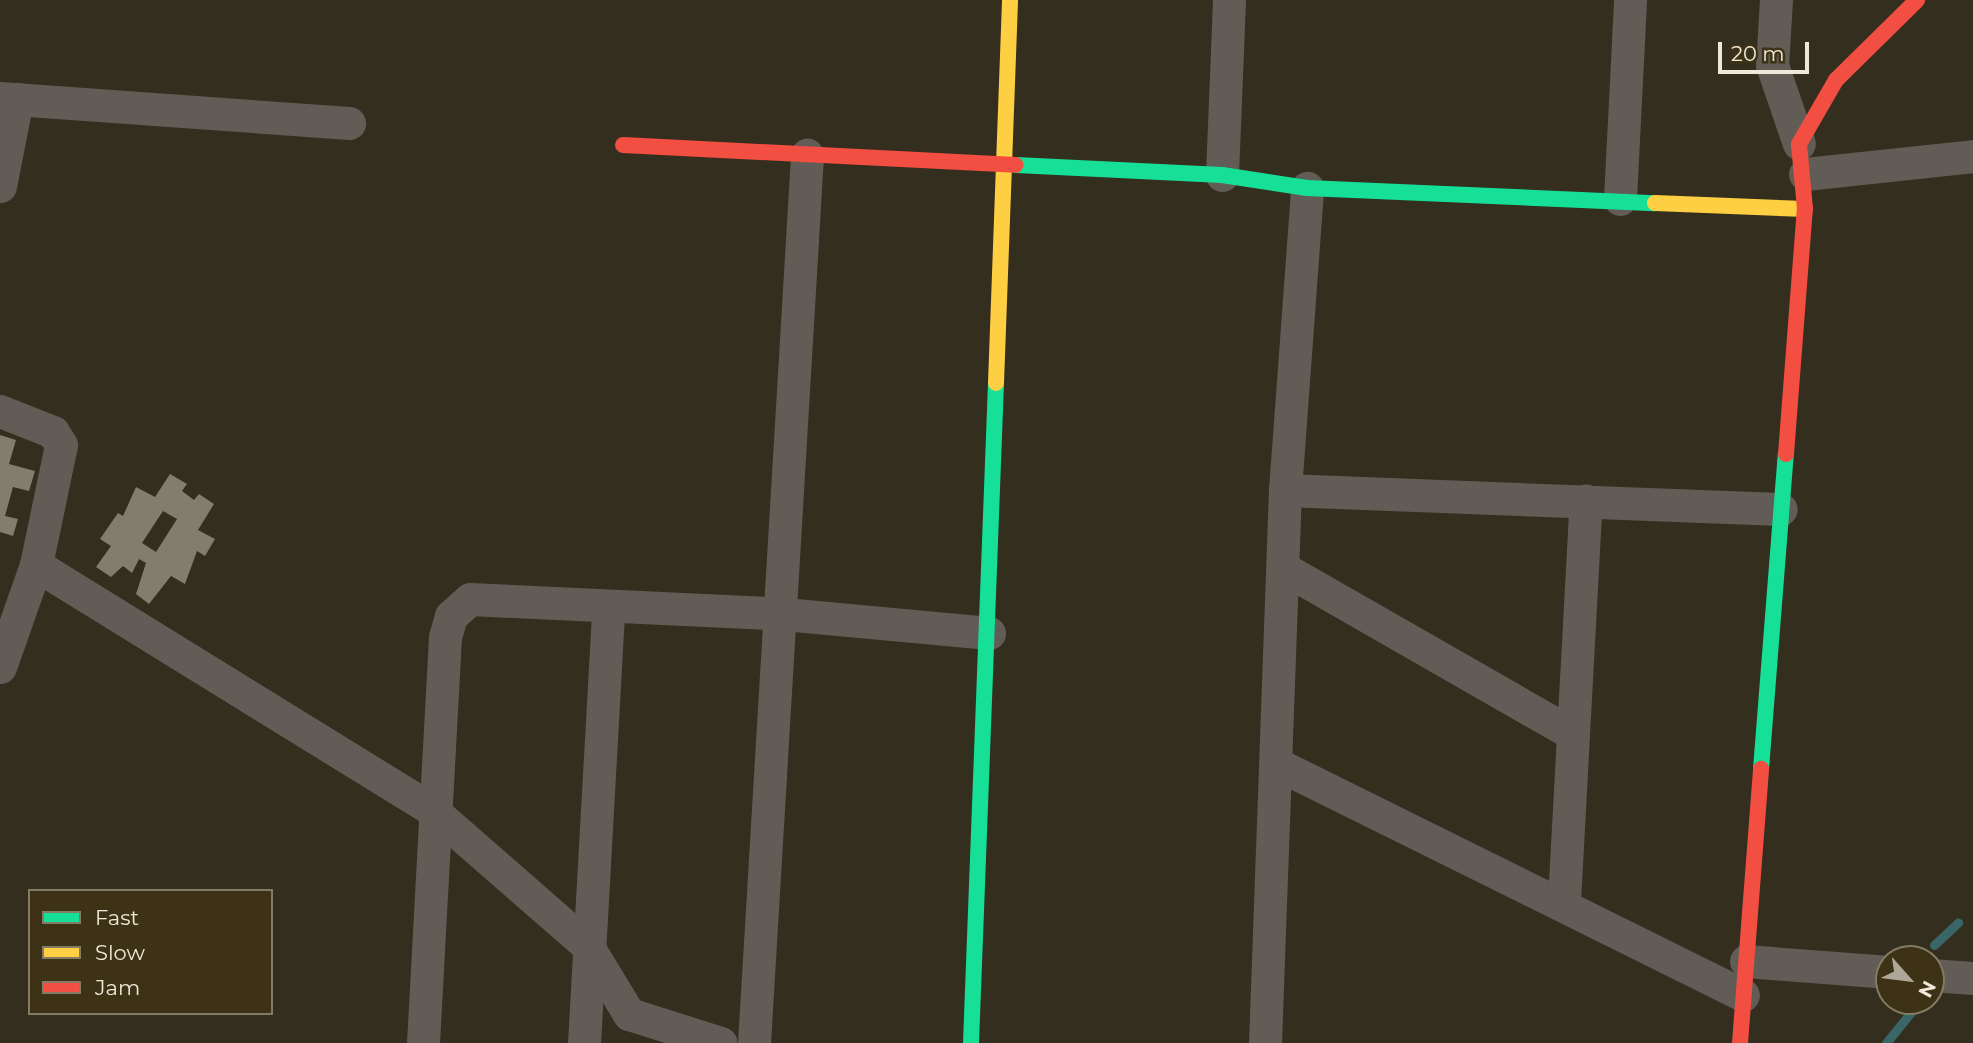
<!DOCTYPE html>
<style>
body{margin:0}
#map{position:relative;width:1973px;height:1043px;overflow:hidden;background:#342e1f;font-family:Montserrat,sans-serif}
div>[style]{position:absolute}
[style*='--x']{left:calc(var(--x)*1px);top:calc(var(--y)*1px);width:calc(var(--w)*1px);rotate:calc(var(--a)*1deg)}
.stream>*{height:9px;margin:-4.5px;padding:0 4.5px;transform-origin:4.5px;border-radius:4.5px;background:#396767}
.building>*{inset:0;background:#837d70}
.street>*{height:33px;margin:-16.5px;padding:0 16.5px;transform-origin:16.5px;border-radius:16.5px;background:#615c56}
.fast>*{height:16px;margin:-8px;padding:0 8px;transform-origin:8px;border-radius:8px;background:#16e098}
.slow>*{height:16px;margin:-8px;padding:0 8px;transform-origin:8px;border-radius:8px;background:#ffcf43}
.jam>*{height:16px;margin:-8px;padding:0 8px;transform-origin:8px;border-radius:8px;background:#f24e42}
span{translate:-50% -50%;white-space:nowrap;text-align:center;line-height:1.15;-webkit-text-stroke:7px #3d3216;paint-order:stroke}
.legend{position:absolute;left:28px;top:889px;width:245px;height:126px;box-sizing:border-box;background:#3d3216;border:2px solid #847b64;margin:0;padding:9px 12px;list-style:none;font-size:21px;color:#efe8d8}
.legend li{display:flex;align-items:center;gap:14px;height:35px}
.legend b{width:35px;border:2px solid #847b64}
.north{position:absolute;left:1875px;top:945px;width:70px;height:70px;box-sizing:border-box;background:#3d3216;border:2px solid #847b64;border-radius:50%;rotate:118deg;font-size:19px;font-weight:700;line-height:28px;text-align:center;color:#efe8d8}
.north::after{content:'';display:block;margin:auto;width:24px;height:32px;background:#aea797;clip-path:polygon(50% 0,100% 100%,50% 72%,0 100%)}
.scale{position:absolute;left:1718px;top:42px;width:91px;height:32px;box-sizing:border-box;border:4px solid #efe8d8;border-top:0;padding-left:9px;font-size:21px;line-height:24px;white-space:nowrap;color:#efe8d8;-webkit-text-stroke:5px #3d3216;paint-order:stroke}
</style>
<div id="map">
<div class="stream">
<div style="--x:1934;--y:945;--w:33;--a:-43"></div>
<div style="--x:1886;--y:1043;--w:54;--a:-51"></div>
</div>
<div class="building">
<div style="clip-path:polygon(0 435px,16px 440px,9px 464px,35px 471px,29px 491px,13px 487px,5px 516px,18px 519px,13px 536px,0 532px)"></div>
<div style="clip-path:polygon(evenodd,170px 474px,187px 484px,182px 491px,194px 500px,199px 494px,214px 504px,198px 530px,215px 539px,205px 556px,197px 551px,185px 584px,171px 576px,149px 604px,136px 594px,146px 563px,139px 559px,132px 573px,123px 566px,111px 577px,96px 567px,111px 546px,100px 539px,118px 513px,123px 516px,136px 487px,155px 497px,170px 474px,163px 511px,177px 519px,156px 552px,142px 543px,163px 511px)"></div>
</div>
<div class="street">
<div style="--x:1776;--y:0;--w:65;--a:93.5"></div>
<div style="--x:1772;--y:65;--w:83;--a:71.1"></div>
<div style="--x:0;--y:98;--w:350;--a:4.1"></div>
<div style="--x:1805;--y:174;--w:169;--a:-6.1"></div>
<div style="--x:1222;--y:175;--w:175;--a:-87.7"></div>
<div style="--x:0;--y:186;--w:89;--a:-78.9"></div>
<div style="--x:1620;--y:199;--w:199;--a:-87.1"></div>
<div style="--x:0;--y:411;--w:57;--a:21.6"></div>
<div style="--x:53;--y:432;--w:15;--a:58"></div>
<div style="--x:61;--y:445;--w:123;--a:101.8"></div>
<div style="--x:1285;--y:490;--w:496;--a:2.2"></div>
<div style="--x:1283;--y:568;--w:334;--a:29.8"></div>
<div style="--x:0;--y:667;--w:108;--a:-70.6"></div>
<div style="--x:36;--y:565;--w:464;--a:31.7"></div>
<div style="--x:431;--y:809;--w:207;--a:41.1"></div>
<div style="--x:587;--y:945;--w:81;--a:58.7"></div>
<div style="--x:629;--y:1014;--w:96;--a:17.5"></div>
<div style="--x:1277;--y:764;--w:520;--a:26.37"></div>
<div style="--x:1564;--y:901;--w:401;--a:-86.9"></div>
<div style="--x:1746;--y:961;--w:143;--a:4.4"></div>
<div style="--x:1931;--y:975;--w:42;--a:4.1"></div>
<div style="--x:423;--y:1043;--w:407;--a:-86.9"></div>
<div style="--x:445;--y:637;--w:22;--a:-74"></div>
<div style="--x:451;--y:616;--w:25;--a:-42"></div>
<div style="--x:470;--y:599;--w:314;--a:2.7"></div>
<div style="--x:784;--y:614;--w:206;--a:5.3"></div>
<div style="--x:584;--y:1043;--w:437;--a:-86.8"></div>
<div style="--x:754;--y:1043;--w:890;--a:-86.58"></div>
<div style="--x:1265;--y:1043;--w:553;--a:-87.93"></div>
<div style="--x:1285;--y:490;--w:303;--a:-85.8"></div>
</div>
<div class="fast">
<div style="--x:1015;--y:165;--w:207;--a:2.8"></div>
<div style="--x:1222;--y:175;--w:86;--a:8.7"></div>
<div style="--x:1307;--y:188;--w:348;--a:2.5"></div>
<div style="--x:1761;--y:769;--w:316;--a:-85.5"></div>
<div style="--x:971;--y:1043;--w:660;--a:-87.83"></div>
</div>
<div class="slow">
<div style="--x:1655;--y:203;--w:150;--a:2.3"></div>
<div style="--x:996;--y:383;--w:383;--a:-87.9"></div>
</div>
<div class="jam">
<div style="--x:623;--y:145;--w:393;--a:2.9"></div>
<div style="--x:1786;--y:454;--w:246;--a:-85.6"></div>
<div style="--x:1805;--y:209;--w:65;--a:-95.3"></div>
<div style="--x:1799;--y:144;--w:74;--a:-60"></div>
<div style="--x:1836;--y:80;--w:114;--a:-44.6"></div>
<div style="--x:1740;--y:1043;--w:275;--a:-85.6"></div>
</div>
<ul class="legend">
<li><b style="height:9px;background:#16e098"></b>Fast</li>
<li><b style="height:9px;background:#ffcf43"></b>Slow</li>
<li><b style="height:9px;background:#f24e42"></b>Jam</li>
</ul>
<div class="north">N</div>
<div class="scale">20 m</div>
</div>
